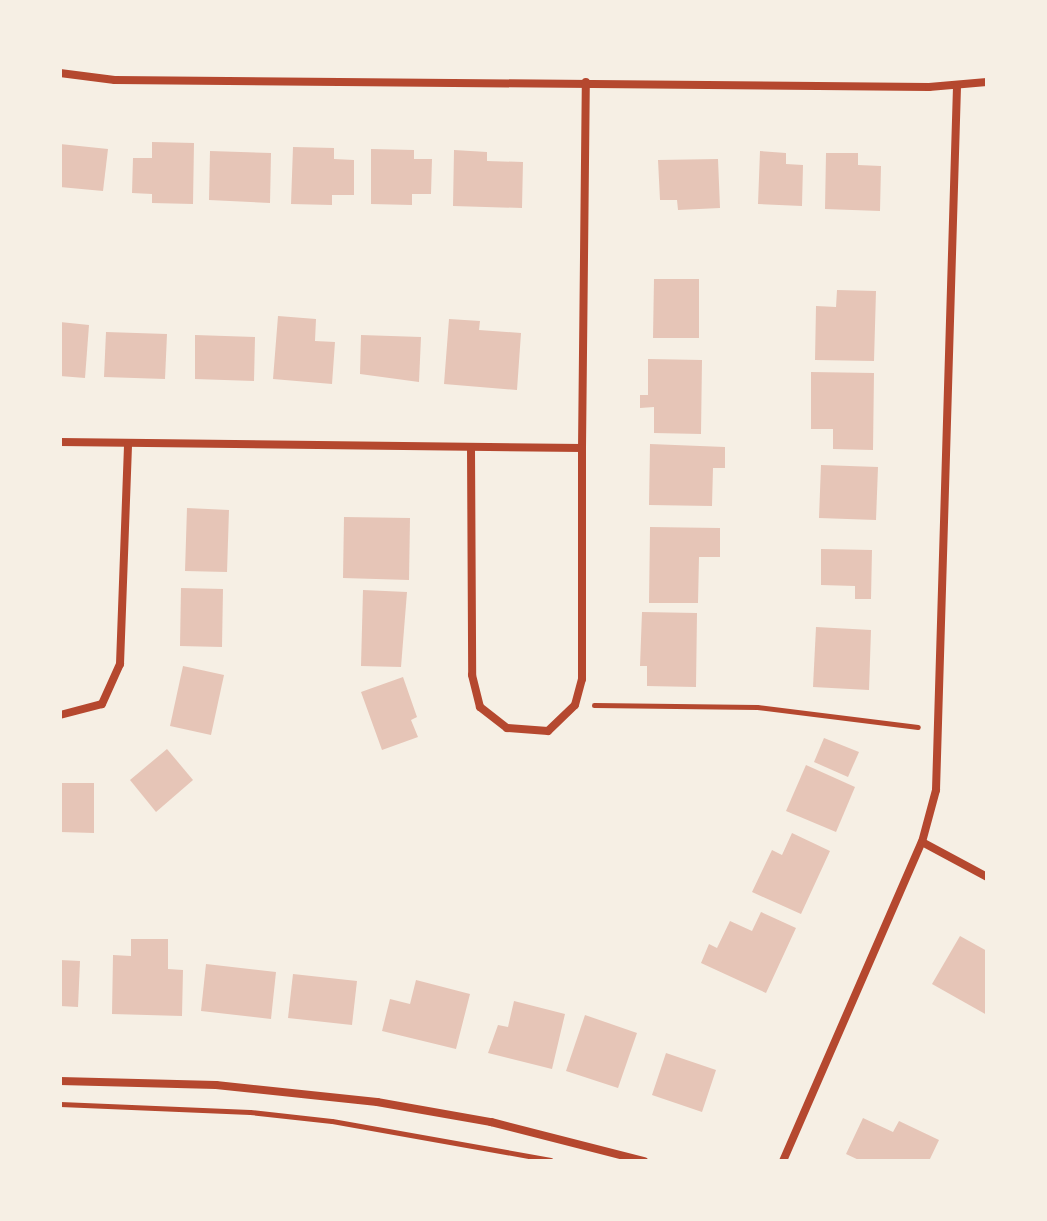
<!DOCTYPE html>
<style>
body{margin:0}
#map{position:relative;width:1047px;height:1221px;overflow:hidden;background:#f6efe4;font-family:Overpass,sans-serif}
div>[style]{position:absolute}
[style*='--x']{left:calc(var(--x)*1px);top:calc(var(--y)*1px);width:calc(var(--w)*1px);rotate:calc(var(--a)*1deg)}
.building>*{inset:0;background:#e6c5b7}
.path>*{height:5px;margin:-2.5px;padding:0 2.5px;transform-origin:2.5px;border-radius:2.5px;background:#b5482f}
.minor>*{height:8px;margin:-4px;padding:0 4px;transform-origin:4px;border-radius:4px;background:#b5482f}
span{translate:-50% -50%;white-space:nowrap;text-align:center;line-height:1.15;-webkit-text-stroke:6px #f6efe4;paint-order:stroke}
.frame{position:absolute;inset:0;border:62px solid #f6efe4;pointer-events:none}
</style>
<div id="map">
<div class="building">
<div style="clip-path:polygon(152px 142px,194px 143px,193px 204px,152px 203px,152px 194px,132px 193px,133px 158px,152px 158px)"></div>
<div style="clip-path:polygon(60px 144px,108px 149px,103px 191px,60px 187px)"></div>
<div style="clip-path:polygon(293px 147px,334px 148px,334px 159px,354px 160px,354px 195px,332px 195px,332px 205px,291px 204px)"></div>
<div style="clip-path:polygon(371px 149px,414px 150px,414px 159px,432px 159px,431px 194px,412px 194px,412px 205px,371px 204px)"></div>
<div style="clip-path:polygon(454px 150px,487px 152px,487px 161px,523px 162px,522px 208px,453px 206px)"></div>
<div style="clip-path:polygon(210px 151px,271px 153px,270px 203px,209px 200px)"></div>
<div style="clip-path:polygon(760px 151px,786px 153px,786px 164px,803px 165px,802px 206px,758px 204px)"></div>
<div style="clip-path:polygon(826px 153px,858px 153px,858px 165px,881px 166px,880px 211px,825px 209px)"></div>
<div style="clip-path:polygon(718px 159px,720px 208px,678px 210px,677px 200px,660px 200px,658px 160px)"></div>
<div style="clip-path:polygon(654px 279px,699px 279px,699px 338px,653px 338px)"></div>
<div style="clip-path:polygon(837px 290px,876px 291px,874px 361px,815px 360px,816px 306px,836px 307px)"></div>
<div style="clip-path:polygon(278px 316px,316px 319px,315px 341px,335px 342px,332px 384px,273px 379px)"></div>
<div style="clip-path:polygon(449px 319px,480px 321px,479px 330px,521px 333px,517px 390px,444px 384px)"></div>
<div style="clip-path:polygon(60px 322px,89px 325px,85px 378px,60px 376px)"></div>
<div style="clip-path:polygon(106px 332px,167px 334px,165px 379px,104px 377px)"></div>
<div style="clip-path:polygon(195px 335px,255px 337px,254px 381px,195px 379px)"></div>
<div style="clip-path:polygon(361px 335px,421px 337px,419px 382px,360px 374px)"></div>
<div style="clip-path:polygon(648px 359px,702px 360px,701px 434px,654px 433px,654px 407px,640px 408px,640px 395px,648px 395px)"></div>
<div style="clip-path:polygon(811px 372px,874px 373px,873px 450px,833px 449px,833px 429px,811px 429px)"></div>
<div style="clip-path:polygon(650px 444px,725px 447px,725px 468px,713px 468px,712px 506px,649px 505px)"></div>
<div style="clip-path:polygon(821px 465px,878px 467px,876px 520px,819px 518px)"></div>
<div style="clip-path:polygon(187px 508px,229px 510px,227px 572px,185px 571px)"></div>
<div style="clip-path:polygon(344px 517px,410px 518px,409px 580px,343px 578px)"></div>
<div style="clip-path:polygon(650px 527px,720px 528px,720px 557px,699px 557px,698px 603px,649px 603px)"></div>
<div style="clip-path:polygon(821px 549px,872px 550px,871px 599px,855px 599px,855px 586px,821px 585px)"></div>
<div style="clip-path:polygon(181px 588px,223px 589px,222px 647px,180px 646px)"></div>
<div style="clip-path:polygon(363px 590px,407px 592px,401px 667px,361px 666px)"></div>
<div style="clip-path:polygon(642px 612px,697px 613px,696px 687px,647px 686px,647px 666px,640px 666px)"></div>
<div style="clip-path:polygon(816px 627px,871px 630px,869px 690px,813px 687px)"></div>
<div style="clip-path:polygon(183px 666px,224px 675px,211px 735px,170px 726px)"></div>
<div style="clip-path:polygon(403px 677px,417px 717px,411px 720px,418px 737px,382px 750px,361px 692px)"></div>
<div style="clip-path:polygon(824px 738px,859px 752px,848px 777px,814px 762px)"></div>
<div style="clip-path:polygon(167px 749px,193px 780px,156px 812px,130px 780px)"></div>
<div style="clip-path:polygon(806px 765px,855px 787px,836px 832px,786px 811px)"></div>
<div style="clip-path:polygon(60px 783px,94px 783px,94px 833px,60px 832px)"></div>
<div style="clip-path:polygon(792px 833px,830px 851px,801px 914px,752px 892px,772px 850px,782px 855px)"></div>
<div style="clip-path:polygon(761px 912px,796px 928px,766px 993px,701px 963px,709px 944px,717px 948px,730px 921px,752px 931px)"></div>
<div style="clip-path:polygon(960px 936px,987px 951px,987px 1015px,932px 984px)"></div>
<div style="clip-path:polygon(131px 939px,168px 939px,168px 969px,183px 970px,182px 1016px,112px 1014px,113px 955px,131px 956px)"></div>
<div style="clip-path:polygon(60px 960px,80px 961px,78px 1007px,60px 1006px)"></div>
<div style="clip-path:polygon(206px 964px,276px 972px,271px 1019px,201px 1011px)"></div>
<div style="clip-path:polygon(293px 974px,357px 981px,352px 1025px,288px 1018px)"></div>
<div style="clip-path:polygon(416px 980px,470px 994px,456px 1049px,382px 1031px,390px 999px,410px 1004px)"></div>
<div style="clip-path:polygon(514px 1001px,565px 1014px,552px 1069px,488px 1053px,498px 1025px,508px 1027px)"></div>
<div style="clip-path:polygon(585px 1015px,637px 1033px,618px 1088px,566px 1071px)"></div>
<div style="clip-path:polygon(666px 1053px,716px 1070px,702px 1112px,652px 1095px)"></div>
<div style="clip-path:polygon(863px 1118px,893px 1132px,899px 1121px,939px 1140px,929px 1161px,861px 1161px,846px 1154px)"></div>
</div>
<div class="path">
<div style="--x:594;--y:705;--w:163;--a:0.7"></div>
<div style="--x:757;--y:707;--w:162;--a:7.1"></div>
<div style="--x:60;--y:1104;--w:190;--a:2.4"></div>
<div style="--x:250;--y:1112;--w:82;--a:6.3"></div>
<div style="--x:332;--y:1121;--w:222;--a:10.1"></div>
</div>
<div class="minor">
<div style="--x:60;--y:73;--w:55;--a:7.3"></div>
<div style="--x:115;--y:80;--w:814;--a:0.49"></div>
<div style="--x:929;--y:87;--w:58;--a:-4.9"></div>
<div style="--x:60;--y:442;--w:522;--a:0.66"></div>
<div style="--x:582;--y:448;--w:366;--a:-89.4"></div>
<div style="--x:471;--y:448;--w:227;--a:89.7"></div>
<div style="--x:472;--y:675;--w:33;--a:76"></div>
<div style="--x:480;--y:707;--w:34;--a:38"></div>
<div style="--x:507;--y:728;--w:41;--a:4.2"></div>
<div style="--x:548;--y:731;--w:37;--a:-44"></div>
<div style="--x:575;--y:705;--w:27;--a:-75"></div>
<div style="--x:582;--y:679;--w:231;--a:-90"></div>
<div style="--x:60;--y:715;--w:43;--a:-14.7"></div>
<div style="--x:102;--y:704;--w:44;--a:-65.8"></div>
<div style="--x:120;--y:664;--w:219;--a:-87.9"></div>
<div style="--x:922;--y:842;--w:74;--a:28.3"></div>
<div style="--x:60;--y:1081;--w:156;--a:1.5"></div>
<div style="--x:216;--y:1085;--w:162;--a:6"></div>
<div style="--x:377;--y:1102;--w:116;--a:10"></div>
<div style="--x:491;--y:1122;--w:158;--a:14.3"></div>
<div style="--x:783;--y:1161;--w:348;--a:-66.5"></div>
<div style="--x:922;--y:842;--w:54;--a:-74.9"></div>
<div style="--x:936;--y:790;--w:704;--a:-88.29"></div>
</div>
<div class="frame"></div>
</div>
